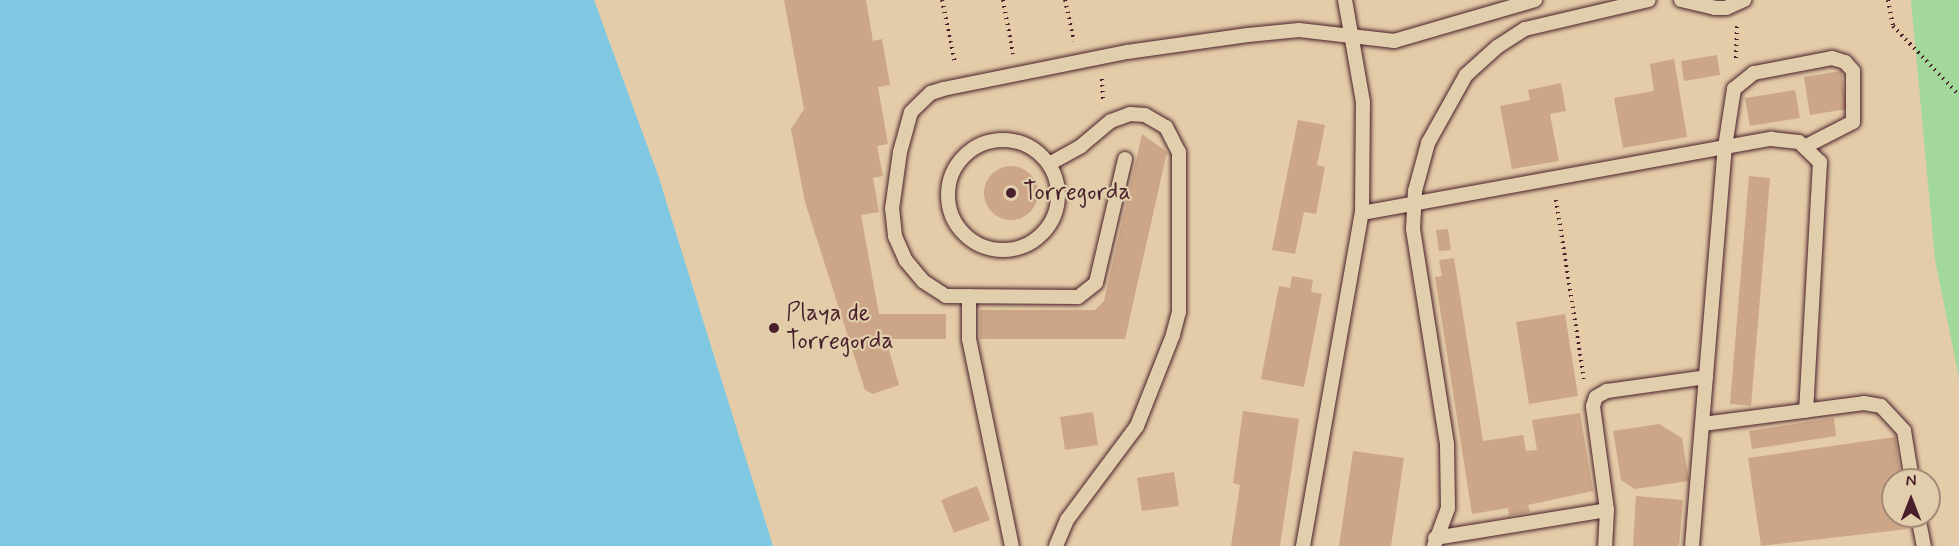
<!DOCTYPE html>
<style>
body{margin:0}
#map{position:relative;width:1959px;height:546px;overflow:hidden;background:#e4cca8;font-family:Mynerve,sans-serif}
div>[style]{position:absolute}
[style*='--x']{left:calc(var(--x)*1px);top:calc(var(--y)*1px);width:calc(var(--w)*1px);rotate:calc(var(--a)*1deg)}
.green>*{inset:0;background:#a3d89b}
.water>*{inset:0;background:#80c8e1}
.building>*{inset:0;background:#cda687}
.round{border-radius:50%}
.path>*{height:4px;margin-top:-2px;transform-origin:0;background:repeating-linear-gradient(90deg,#4a1f2b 0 1.5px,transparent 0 6px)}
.roads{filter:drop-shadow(0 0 2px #4a1f2b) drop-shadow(0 0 2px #4a1f2b)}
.service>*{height:14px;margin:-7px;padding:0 7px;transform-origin:7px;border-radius:7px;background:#e0ceac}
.service>.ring{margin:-7px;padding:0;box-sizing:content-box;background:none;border:14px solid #e0ceac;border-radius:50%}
.dots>*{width:16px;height:16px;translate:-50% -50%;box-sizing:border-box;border:3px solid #e0ceac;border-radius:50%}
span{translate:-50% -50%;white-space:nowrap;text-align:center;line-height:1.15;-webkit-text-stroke:4.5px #e0ceac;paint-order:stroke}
.poi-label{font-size:24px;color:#4a1f2b}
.left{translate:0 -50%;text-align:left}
.north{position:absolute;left:1881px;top:468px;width:60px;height:60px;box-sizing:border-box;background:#e0ceac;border:2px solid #a48878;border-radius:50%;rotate:0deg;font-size:16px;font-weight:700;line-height:24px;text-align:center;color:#4a1f2b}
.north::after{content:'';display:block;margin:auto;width:21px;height:27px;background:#4a1f2b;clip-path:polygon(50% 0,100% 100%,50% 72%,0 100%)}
</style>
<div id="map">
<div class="green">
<div style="clip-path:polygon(1911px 0,1959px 0,1959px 378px,1935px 260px)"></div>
</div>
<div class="water">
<div style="clip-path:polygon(0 0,594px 0,658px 175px,773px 546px,0 546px)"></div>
</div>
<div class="building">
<div style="clip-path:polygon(784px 0,866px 0,873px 41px,882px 39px,890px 85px,878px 87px,888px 144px,877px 146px,883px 176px,873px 178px,879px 212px,861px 215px,879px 314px,946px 314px,946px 339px,886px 339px,899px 385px,873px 394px,865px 390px,805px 202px,791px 129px,804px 109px)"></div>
<div style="clip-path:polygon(1717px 55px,1720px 75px,1684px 81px,1681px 61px)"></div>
<div style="clip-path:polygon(1674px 59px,1687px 137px,1623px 148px,1614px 98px,1654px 91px,1650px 64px)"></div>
<div style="clip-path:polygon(1841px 71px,1847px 109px,1810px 115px,1804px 77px)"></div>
<div style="clip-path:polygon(1561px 83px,1566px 111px,1550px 114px,1559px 161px,1512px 169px,1500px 106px,1530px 100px,1528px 90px)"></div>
<div style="clip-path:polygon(1795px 90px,1800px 118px,1750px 126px,1745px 98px)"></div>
<div style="clip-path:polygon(1298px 120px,1325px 125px,1317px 165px,1325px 167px,1316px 214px,1304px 212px,1295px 254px,1272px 250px)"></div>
<div style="clip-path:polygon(1142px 134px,1167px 152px,1125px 339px,980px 339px,980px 310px,1095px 310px,1104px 301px)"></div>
<div class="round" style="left:984px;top:166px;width:54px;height:54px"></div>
<div style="clip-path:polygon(1749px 176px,1770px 178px,1751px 406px,1730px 404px)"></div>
<div style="clip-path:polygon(1448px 229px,1451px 250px,1439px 251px,1436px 230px)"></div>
<div style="clip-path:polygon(1454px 258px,1483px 441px,1523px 435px,1526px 451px,1537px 450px,1532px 420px,1580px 413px,1593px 491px,1528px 505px,1530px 512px,1509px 516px,1508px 508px,1472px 514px,1435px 277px,1442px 276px,1439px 260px)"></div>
<div style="clip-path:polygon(1292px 276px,1313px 280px,1311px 292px,1322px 294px,1304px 387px,1261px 379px,1279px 286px,1290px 288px)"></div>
<div style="clip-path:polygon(1565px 314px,1578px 396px,1529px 404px,1516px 322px)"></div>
<div style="clip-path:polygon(1243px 411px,1299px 419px,1280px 546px,1231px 546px,1240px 485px,1233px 483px)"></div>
<div style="clip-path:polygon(1093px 412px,1098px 445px,1065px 450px,1060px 417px)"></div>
<div style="clip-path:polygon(1834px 418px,1836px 436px,1752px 449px,1749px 431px)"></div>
<div style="clip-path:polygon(1659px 424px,1682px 438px,1689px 481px,1635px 489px,1621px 480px,1613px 431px)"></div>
<div style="clip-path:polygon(1895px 437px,1901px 480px,1893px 480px,1893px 516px,1906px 516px,1908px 529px,1761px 546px,1748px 458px)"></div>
<div style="clip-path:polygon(1353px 451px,1404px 458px,1391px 546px,1339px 546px)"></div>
<div style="clip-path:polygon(1174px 472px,1179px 506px,1142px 511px,1137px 478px)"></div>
<div style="clip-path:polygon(977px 486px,990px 520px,954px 533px,941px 500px)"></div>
<div style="clip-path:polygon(1636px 496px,1683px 500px,1679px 546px,1633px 546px)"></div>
</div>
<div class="path">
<div style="--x:942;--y:0;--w:64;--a:78.3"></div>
<div style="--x:1003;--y:0;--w:55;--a:79.5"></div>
<div style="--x:1065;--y:0;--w:42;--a:77.6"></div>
<div style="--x:1888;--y:0;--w:26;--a:79"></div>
<div style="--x:1893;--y:26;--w:95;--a:46.3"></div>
<div style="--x:1736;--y:58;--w:32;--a:-88"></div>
<div style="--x:1102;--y:79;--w:22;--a:87"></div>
<div style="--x:1556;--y:200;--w:181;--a:81.1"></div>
</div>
<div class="roads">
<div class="service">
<div style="--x:1681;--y:0;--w:35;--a:13"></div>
<div style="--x:1715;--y:8;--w:11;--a:0"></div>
<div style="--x:1726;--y:8;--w:20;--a:-24"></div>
<div class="ring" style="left:948px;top:140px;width:96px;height:96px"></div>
<div style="--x:1125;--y:159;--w:127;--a:103.2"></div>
<div style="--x:1096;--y:283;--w:23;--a:142"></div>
<div style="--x:1078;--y:297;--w:132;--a:-179.6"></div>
<div style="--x:946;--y:296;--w:27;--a:-147"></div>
<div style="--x:923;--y:281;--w:26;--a:-130"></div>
<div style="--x:906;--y:261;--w:27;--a:-114"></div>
<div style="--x:895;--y:236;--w:27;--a:-96"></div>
<div style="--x:892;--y:209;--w:58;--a:-82"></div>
<div style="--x:900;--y:152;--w:41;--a:-74.6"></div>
<div style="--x:911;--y:112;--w:28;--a:-44"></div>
<div style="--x:931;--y:93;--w:13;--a:-18"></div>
<div style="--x:943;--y:89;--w:188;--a:-11.4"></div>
<div style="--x:1127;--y:52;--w:122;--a:-8"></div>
<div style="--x:1248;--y:35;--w:51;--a:-5.6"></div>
<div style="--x:1299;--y:30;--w:96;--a:6.6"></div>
<div style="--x:1394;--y:41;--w:147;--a:-16.2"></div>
<div style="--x:1049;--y:164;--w:37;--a:-29"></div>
<div style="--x:1081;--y:146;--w:39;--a:-40"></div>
<div style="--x:1111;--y:121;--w:20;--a:-20"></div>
<div style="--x:1130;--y:114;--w:15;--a:4"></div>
<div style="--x:1145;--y:115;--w:24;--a:30"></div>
<div style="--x:1166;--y:127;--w:28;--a:63"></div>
<div style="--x:1179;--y:152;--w:160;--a:90"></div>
<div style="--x:1179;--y:312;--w:24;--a:105"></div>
<div style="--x:1173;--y:335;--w:98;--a:111.6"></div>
<div style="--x:1137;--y:426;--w:117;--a:126.7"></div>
<div style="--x:1067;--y:520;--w:28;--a:113"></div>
<div style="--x:1362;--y:213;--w:416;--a:-10.3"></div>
<div style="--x:1771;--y:139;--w:28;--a:6"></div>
<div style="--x:1799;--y:142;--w:29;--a:44"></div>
<div style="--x:1820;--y:162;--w:249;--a:93.2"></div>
<div style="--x:969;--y:296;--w:43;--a:90"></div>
<div style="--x:969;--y:339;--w:211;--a:78.3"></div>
<div style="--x:1703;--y:424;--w:162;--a:-7.4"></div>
<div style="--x:1864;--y:403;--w:17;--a:10"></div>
<div style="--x:1881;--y:406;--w:34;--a:47"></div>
<div style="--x:1904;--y:431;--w:50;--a:80.7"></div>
<div style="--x:1607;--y:510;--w:105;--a:-97.7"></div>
<div style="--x:1593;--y:406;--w:9;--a:-72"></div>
<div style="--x:1596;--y:397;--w:13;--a:-29"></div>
<div style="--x:1607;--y:391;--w:100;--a:-8"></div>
<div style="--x:1918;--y:516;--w:31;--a:79"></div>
<div style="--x:1435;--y:538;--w:174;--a:-9.2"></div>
<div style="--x:1607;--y:510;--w:36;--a:93"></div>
<div style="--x:1303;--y:546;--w:338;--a:-80"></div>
<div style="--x:1362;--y:213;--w:111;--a:-89.5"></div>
<div style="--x:1363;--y:102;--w:104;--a:-100"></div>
<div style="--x:1434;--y:546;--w:40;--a:-69.8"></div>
<div style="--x:1448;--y:508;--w:64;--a:-90.9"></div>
<div style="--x:1447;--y:444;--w:218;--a:-99"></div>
<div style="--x:1413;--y:229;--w:38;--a:-87"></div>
<div style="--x:1415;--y:191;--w:50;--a:-74.8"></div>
<div style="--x:1428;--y:143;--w:78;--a:-60.8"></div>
<div style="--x:1466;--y:75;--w:42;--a:-42.1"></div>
<div style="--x:1497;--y:47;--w:33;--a:-33"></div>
<div style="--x:1525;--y:29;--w:127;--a:-13.2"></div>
<div style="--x:1692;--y:546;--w:400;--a:-85.3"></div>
<div style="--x:1725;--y:147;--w:59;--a:-81.2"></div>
<div style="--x:1734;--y:89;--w:26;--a:-39"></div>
<div style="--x:1754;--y:73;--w:79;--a:-10.9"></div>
<div style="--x:1832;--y:58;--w:14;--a:17"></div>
<div style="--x:1845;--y:62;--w:12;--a:48"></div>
<div style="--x:1853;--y:71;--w:51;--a:90"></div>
<div style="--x:1853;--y:122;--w:53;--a:152.9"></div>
</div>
</div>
<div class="dots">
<div style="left:1011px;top:193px;background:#4a1f2b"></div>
<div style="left:774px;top:328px;background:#4a1f2b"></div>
</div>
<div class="poi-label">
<span class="left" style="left:1023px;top:193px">Torregorda</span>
<span class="left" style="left:786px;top:328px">Playa de<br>Torregorda</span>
</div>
<div class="north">N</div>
</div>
